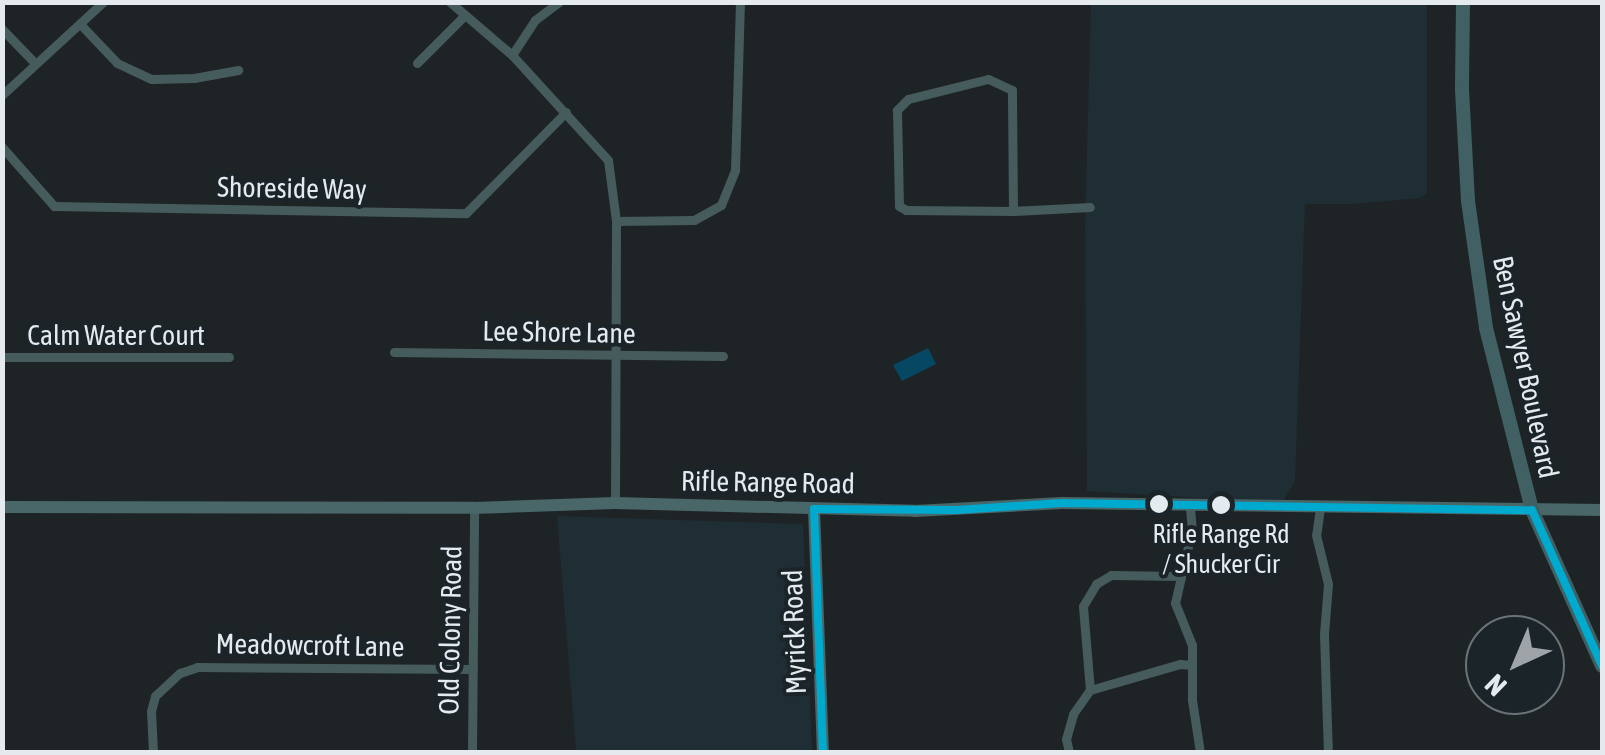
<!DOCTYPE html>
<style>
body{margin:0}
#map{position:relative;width:1605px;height:755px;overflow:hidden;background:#1e2326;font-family:"Asap Condensed",sans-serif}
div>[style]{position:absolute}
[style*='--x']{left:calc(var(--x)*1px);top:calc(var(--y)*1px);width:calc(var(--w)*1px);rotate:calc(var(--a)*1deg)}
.built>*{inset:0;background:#1f2d34}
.green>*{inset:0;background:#064864}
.street>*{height:9px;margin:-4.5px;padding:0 4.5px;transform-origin:4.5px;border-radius:4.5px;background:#455b5c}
.secondary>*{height:12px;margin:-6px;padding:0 6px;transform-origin:6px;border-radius:6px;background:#496668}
.primary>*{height:14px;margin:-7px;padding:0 7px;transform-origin:7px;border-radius:7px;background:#406063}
.bus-1>*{height:8px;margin:-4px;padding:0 4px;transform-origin:4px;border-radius:4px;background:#00a9ce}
.dots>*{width:28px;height:28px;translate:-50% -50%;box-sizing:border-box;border:5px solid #1b2429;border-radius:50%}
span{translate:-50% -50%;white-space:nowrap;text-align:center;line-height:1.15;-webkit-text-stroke:8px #1b2429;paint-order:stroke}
.bus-label{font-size:26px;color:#e5eaee}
.street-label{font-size:28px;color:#e5eaee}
.frame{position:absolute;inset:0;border:5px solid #e5eaee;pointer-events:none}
.north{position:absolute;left:1465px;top:615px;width:100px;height:100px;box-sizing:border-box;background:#1b2429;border:2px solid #6c7378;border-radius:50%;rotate:224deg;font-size:28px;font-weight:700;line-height:40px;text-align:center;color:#e5eaee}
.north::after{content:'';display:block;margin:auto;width:35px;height:45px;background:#9fa4a8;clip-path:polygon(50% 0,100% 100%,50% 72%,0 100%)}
</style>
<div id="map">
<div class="built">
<div style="clip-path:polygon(1091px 3px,1427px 3px,1427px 193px,1421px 198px,1352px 204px,1305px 204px,1295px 481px,1282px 503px,1087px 491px,1085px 224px)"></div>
<div style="clip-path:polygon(557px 516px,803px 524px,812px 752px,576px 752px)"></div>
</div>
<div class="green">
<div style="clip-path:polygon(928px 348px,936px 364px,902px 381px,893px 365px)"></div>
</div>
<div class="street">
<div style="--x:450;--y:2;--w:82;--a:40.5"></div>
<div style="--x:512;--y:55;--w:142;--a:47.6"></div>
<div style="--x:608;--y:160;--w:62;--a:82.5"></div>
<div style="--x:616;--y:221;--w:282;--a:90.2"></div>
<div style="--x:81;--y:25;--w:52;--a:46.5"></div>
<div style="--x:117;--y:63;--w:38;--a:25"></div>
<div style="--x:152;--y:79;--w:42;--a:-1.4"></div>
<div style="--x:194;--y:78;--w:45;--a:-10.3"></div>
<div style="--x:2;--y:29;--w:46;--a:45.9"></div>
<div style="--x:512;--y:55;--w:42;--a:-56.7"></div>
<div style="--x:535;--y:20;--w:30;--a:-37"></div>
<div style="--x:417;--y:63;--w:65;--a:-45"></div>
<div style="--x:2;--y:95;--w:137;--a:-42.6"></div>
<div style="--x:2;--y:147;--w:79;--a:48.6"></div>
<div style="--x:54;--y:206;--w:412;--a:1"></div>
<div style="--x:466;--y:213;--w:142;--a:-45.3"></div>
<div style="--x:1013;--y:211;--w:121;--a:-90.5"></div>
<div style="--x:1012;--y:90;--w:26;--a:-155"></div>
<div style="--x:988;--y:79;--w:82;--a:166"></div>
<div style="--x:908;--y:99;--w:16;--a:135"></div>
<div style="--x:897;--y:110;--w:96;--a:88.8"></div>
<div style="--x:899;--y:206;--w:8;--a:30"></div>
<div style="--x:906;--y:210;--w:107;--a:0.5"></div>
<div style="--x:1013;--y:211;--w:77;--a:-3"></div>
<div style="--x:616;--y:221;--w:78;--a:-0.7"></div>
<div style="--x:694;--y:220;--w:31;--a:-29"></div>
<div style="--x:721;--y:205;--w:38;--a:-68"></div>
<div style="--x:735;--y:170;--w:168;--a:-88.3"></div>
<div style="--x:394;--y:352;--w:329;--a:0.7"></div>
<div style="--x:2;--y:357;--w:227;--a:0"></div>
<div style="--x:1190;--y:508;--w:21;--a:85"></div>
<div style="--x:1192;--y:529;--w:76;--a:102.9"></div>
<div style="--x:1175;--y:603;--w:45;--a:68"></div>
<div style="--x:1192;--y:645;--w:55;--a:90"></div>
<div style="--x:1192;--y:700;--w:53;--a:81.3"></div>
<div style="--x:1320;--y:508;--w:27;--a:98"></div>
<div style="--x:1316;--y:535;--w:50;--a:76.2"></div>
<div style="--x:1328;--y:584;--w:50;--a:94.6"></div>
<div style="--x:1324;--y:634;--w:118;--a:88.1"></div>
<div style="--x:1090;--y:690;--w:94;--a:-16.1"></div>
<div style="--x:1180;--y:664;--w:12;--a:5"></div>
<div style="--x:153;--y:752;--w:41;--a:-92.8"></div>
<div style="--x:151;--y:711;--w:16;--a:-75"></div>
<div style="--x:155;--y:696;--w:34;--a:-43"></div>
<div style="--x:180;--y:673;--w:18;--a:-19"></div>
<div style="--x:197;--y:667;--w:276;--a:0.4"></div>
<div style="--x:472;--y:752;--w:244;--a:-89.5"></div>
<div style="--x:1069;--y:752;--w:13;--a:-103"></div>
<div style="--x:1066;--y:739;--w:26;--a:-74"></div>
<div style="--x:1073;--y:714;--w:29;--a:-55"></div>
<div style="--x:1090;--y:690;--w:84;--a:-94.8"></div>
<div style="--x:1083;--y:606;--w:26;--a:-59"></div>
<div style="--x:1096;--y:584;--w:17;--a:-31"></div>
<div style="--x:1111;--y:575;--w:67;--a:0.9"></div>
</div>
<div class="secondary">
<div style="--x:2;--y:507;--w:472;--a:0.1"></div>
<div style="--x:474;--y:508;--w:141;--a:-2"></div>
<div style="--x:615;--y:503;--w:300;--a:1.5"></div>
<div style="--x:915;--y:511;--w:147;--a:-3.1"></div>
<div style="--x:1062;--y:503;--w:540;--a:0.74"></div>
<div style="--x:814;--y:509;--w:243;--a:87.9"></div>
</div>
<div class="primary">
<div style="--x:1463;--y:2;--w:88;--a:90.7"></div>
<div style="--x:1462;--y:90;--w:111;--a:86.9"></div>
<div style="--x:1468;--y:201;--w:128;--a:81.9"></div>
<div style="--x:1486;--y:328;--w:188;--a:75.8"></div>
<div style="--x:1532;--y:510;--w:171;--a:65.8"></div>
</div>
<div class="bus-1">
<div style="--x:814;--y:509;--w:142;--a:0.4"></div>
<div style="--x:956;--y:510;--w:106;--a:-3.8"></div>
<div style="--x:1062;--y:503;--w:470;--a:0.9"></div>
<div style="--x:814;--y:509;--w:243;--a:87.9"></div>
<div style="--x:1532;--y:510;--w:171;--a:65.8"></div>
</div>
<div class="dots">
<div style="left:1159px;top:504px;background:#e5eaee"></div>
<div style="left:1221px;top:505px;background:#e5eaee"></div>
</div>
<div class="bus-label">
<span style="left:1221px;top:550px">Rifle Range Rd<br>/ Shucker Cir</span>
</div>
<div class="street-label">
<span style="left:292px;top:188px;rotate:1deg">Shoreside Way</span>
<span style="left:559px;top:332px;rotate:1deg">Lee Shore Lane</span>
<span style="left:116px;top:335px">Calm Water Court</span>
<span style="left:1526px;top:367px;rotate:78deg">Ben Sawyer Boulevard</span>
<span style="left:768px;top:482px;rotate:1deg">Rifle Range Road</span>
<span style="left:450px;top:630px;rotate:-89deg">Old Colony Road</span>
<span style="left:794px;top:632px;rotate:-92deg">Myrick Road</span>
<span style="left:310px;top:645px;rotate:1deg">Meadowcroft Lane</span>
</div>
<div class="frame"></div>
<div class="north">N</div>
</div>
